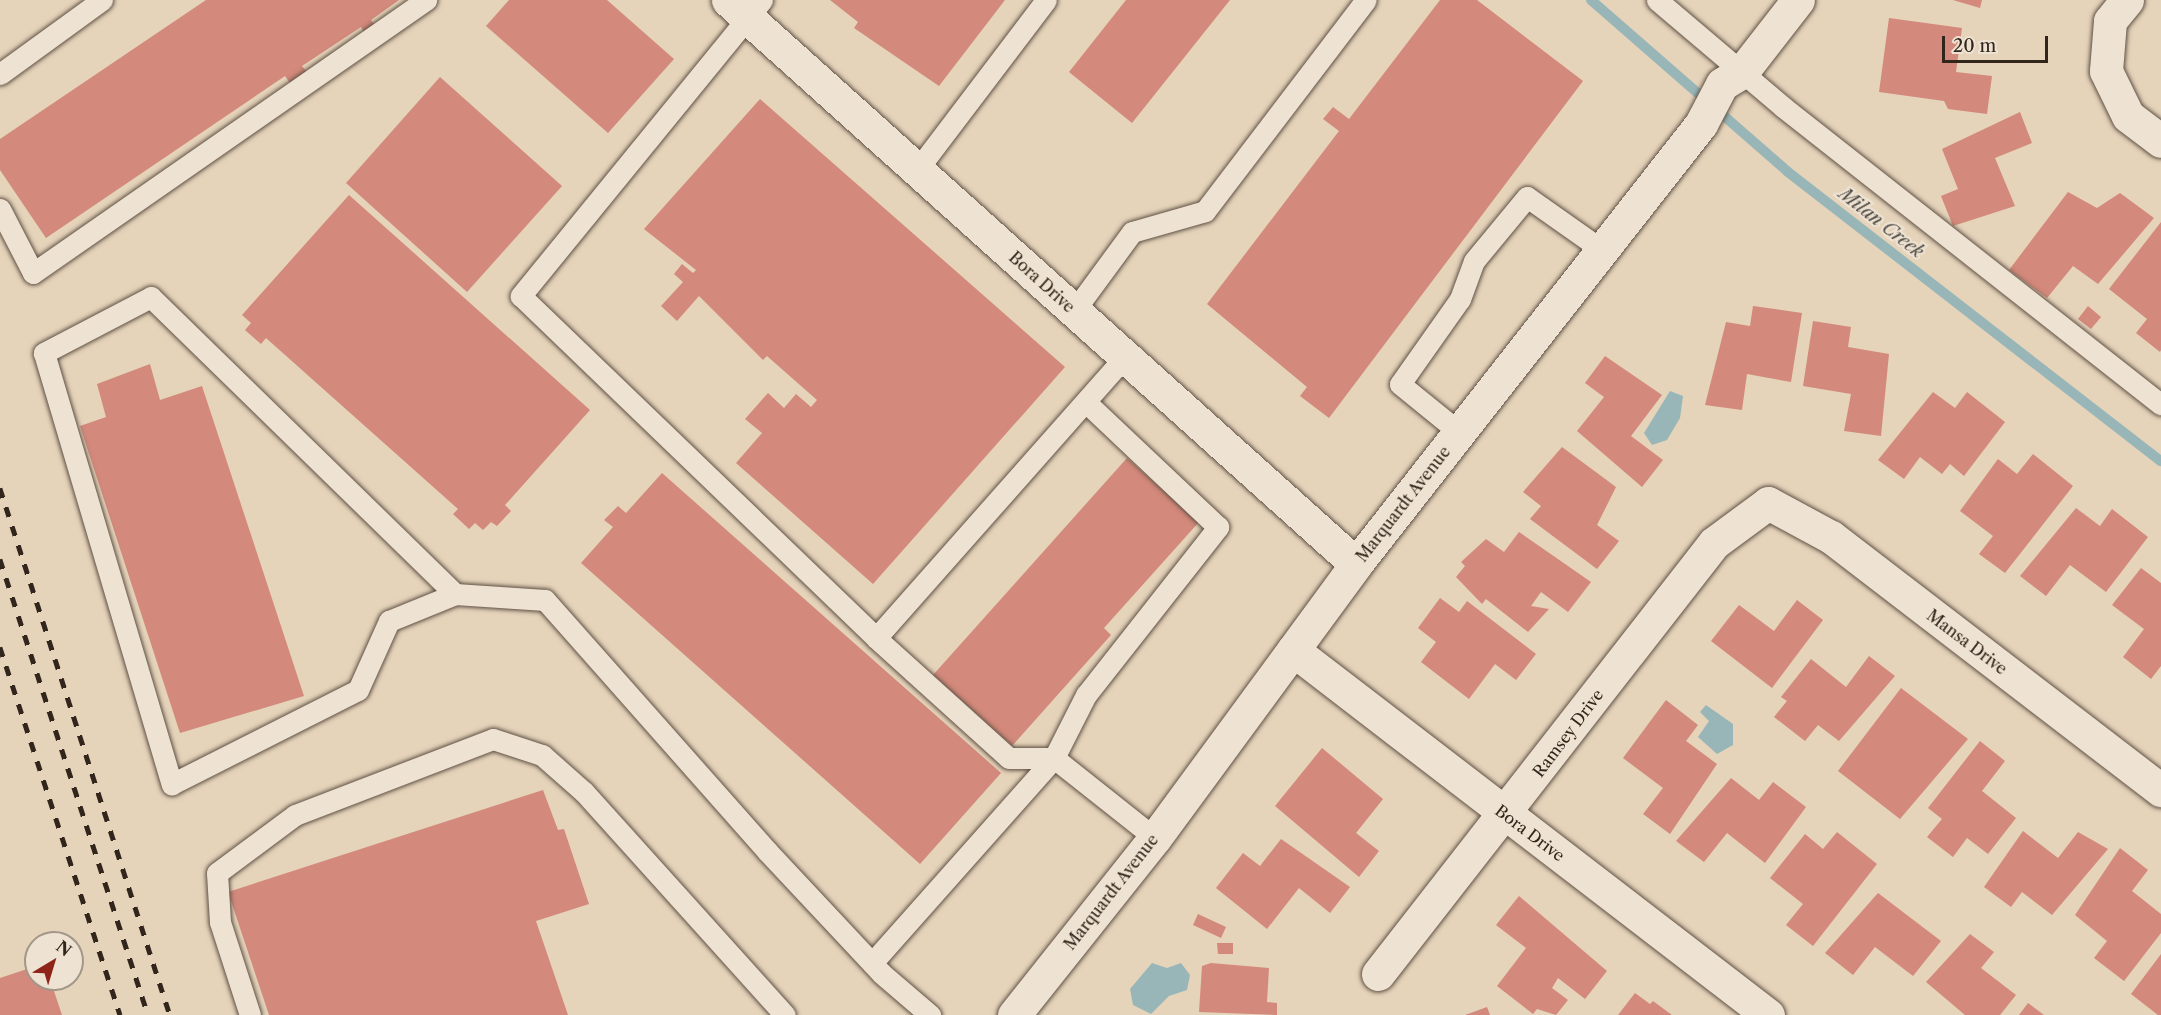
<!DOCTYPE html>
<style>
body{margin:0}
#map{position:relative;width:2161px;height:1015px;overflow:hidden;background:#e5d3ba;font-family:"Libre Caslon Text",serif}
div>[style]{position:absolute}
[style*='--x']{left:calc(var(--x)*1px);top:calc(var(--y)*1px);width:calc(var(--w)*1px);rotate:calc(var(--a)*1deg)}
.water>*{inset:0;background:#98b6b8}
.stream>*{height:10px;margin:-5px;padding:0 5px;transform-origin:5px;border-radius:5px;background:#98b6b8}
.building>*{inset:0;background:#d3897b}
.roads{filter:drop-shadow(0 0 2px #5f5144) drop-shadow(0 0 2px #5f5144)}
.lane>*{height:21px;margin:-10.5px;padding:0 10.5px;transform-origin:10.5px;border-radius:10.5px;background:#eee2d2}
.street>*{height:33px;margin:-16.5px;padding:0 16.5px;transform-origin:16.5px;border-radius:16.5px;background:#eee2d2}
.secondary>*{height:33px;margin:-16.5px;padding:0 16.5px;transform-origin:16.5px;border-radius:16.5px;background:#eee2d2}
.rail>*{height:4.5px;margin-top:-2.25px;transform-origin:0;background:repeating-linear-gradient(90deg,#32261c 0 10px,transparent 0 20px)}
span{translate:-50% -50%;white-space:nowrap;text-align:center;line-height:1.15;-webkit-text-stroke:4.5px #eee2d2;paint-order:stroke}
.street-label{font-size:16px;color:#32261c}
.water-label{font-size:18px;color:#4c4a43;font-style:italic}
.north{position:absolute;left:24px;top:931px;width:60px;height:60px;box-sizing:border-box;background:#eee2d2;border:2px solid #a39789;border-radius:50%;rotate:38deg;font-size:16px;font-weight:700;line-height:24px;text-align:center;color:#32261c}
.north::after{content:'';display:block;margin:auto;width:21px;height:27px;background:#8f2418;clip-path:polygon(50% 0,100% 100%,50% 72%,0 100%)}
.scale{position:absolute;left:1942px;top:36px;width:106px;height:27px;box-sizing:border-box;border:3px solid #32261c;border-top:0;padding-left:8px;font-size:18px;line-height:21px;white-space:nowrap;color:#32261c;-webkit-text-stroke:4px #eee2d2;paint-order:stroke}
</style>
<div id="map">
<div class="water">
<div style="clip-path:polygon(1670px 391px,1683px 396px,1680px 418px,1667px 440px,1652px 445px,1644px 433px)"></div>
<div style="clip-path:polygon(1706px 705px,1733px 724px,1733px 745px,1717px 754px,1698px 737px,1709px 721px,1700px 712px)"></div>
<div style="clip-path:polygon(1152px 963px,1167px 968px,1181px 963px,1190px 975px,1187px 990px,1169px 996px,1151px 1014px,1133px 1005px,1130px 989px)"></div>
</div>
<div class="stream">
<div style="--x:1591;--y:0;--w:262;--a:41.1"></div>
<div style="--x:1788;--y:172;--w:472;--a:37.8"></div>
</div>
<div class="building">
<div style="clip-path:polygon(206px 0,399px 0,371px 20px,375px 25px,364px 32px,361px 27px,302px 66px,307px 72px,290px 83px,285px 76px,46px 238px,0 170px,0 139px)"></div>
<div style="clip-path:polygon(509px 0,607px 0,674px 59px,608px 133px,486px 26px)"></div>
<div style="clip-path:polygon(830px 0,1005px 0,939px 86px,854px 28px,858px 22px)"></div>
<div style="clip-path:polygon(1126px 0,1230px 0,1132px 123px,1069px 72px)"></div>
<div style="clip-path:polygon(1440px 0,1477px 0,1583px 81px,1329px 418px,1300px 396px,1307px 387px,1207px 304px,1339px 131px,1323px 119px,1333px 107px,1349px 119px)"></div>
<div style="clip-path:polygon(1953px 0,1982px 0,1980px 8px)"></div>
<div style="clip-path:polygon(1889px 18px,1962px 28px,1956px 72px,1992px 76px,1987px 114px,1948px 109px,1944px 101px,1879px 92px)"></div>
<div style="clip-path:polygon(440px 77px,562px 186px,467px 292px,346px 183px)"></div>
<div style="clip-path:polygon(760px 99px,1065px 367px,873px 584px,736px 463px,762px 433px,745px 419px,768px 393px,784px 408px,796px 394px,811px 407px,817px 400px,767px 356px,763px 360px,699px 296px,677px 321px,661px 306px,683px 282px,674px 274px,682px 264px,693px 273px,696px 270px,644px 229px)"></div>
<div style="clip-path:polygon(2020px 112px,2032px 143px,1995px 158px,2015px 206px,1953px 226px,1941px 196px,1958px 189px,1942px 149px)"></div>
<div style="clip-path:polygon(2068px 192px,2097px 208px,2120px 193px,2154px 218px,2098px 284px,2073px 266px,2047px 298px,2009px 270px)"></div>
<div style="clip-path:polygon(349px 195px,590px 410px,505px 505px,511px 511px,497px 526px,491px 522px,483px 530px,475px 523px,469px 529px,453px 514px,458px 509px,266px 338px,261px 344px,245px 330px,251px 323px,242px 315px)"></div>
<div style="clip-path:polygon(2161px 222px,2161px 350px,2160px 352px,2136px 333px,2147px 319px,2109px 289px)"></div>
<div style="clip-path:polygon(1753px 306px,1802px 313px,1791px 382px,1747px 374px,1742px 410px,1705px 405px,1726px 322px,1750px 326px)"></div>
<div style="clip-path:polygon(2088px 306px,2101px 317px,2091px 329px,2078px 319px)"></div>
<div style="clip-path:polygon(1813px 321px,1851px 327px,1848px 347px,1889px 354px,1881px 436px,1844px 431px,1851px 394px,1803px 386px)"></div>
<div style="clip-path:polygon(1605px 356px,1662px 395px,1631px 436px,1663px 460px,1642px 487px,1577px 431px,1604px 397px,1585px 383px)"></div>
<div style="clip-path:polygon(150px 364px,160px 400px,202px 386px,304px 696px,180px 733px,80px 426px,106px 417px,97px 384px)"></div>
<div style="clip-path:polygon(1933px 392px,1955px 408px,1967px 392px,2005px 422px,1964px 476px,1950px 464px,1942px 474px,1920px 457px,1904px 479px,1878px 460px)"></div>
<div style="clip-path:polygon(1562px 447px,1616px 487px,1597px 525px,1619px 541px,1597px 569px,1530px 519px,1541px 506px,1523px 492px)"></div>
<div style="clip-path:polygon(2033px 454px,2073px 486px,2005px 573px,1979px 554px,1993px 536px,1960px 511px,1998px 459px,2017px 474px)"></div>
<div style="clip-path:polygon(1127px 458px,1199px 522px,1104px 628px,1111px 635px,1012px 746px,933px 675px)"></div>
<div style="clip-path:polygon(662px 473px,1001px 773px,920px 864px,581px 563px,613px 527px,604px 520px,618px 506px,626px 513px)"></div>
<div style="clip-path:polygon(2076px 508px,2100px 526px,2112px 509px,2148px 537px,2106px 592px,2070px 565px,2046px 596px,2020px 576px)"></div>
<div style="clip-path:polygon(1519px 532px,1591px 582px,1568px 612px,1541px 592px,1531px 606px,1549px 609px,1528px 632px,1486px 599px,1482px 604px,1456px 577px,1465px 566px,1461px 562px,1486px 539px,1504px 552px)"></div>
<div style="clip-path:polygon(2141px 568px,2161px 583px,2161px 666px,2151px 679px,2123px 657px,2144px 629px,2112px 605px)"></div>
<div style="clip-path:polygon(1440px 598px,1459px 612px,1467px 601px,1536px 654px,1516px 680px,1495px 664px,1469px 699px,1421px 662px,1436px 642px,1418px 628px)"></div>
<div style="clip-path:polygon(1797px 600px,1823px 620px,1772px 688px,1711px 641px,1739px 605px,1774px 631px)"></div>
<div style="clip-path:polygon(1869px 656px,1895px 676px,1839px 741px,1818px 725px,1805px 741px,1774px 717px,1787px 701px,1781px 697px,1811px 659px,1846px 687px)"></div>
<div style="clip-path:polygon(1901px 688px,1968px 739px,1900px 819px,1838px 771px)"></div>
<div style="clip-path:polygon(1666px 700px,1698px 725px,1686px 741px,1717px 764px,1670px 834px,1643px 814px,1663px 788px,1623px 758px)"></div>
<div style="clip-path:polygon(1980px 741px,2005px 761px,1982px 791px,2016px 818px,1988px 854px,1967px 838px,1953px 857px,1927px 837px,1942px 819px,1928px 808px)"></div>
<div style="clip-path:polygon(1322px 748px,1383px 799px,1356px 833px,1379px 851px,1359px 877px,1275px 806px)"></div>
<div style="clip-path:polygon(1731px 778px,1759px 800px,1773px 782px,1806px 807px,1765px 863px,1727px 833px,1704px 862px,1676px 841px)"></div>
<div style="clip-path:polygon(543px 790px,558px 830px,564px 829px,589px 904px,536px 921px,568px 1015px,269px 1015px,228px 892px)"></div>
<div style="clip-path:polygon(2023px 831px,2058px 858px,2078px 832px,2108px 849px,2052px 915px,2022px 892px,2011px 907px,1984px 887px)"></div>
<div style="clip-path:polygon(1837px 832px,1877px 864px,1813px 946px,1786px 925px,1803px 904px,1770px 878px,1805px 834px,1823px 849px)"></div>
<div style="clip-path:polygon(1281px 839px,1350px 887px,1330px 913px,1299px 888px,1267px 929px,1216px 888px,1243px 853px,1260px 866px)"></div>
<div style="clip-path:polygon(2120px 848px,2148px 870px,2132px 891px,2161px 914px,2161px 933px,2124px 981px,2094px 958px,2107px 941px,2075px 915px)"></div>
<div style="clip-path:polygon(1878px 893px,1941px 941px,1913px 976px,1875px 947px,1853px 975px,1825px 953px)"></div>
<div style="clip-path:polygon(1519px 896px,1607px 971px,1585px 999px,1558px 978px,1552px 988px,1568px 1000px,1556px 1015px,1537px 1009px,1533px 1014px,1497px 986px,1526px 948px,1496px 925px)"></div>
<div style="clip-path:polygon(1198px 914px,1226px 927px,1221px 938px,1193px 925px)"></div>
<div style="clip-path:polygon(1970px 934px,1994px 952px,1981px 968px,2016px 995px,2000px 1015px,1965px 1015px,1926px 982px)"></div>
<div style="clip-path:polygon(1217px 943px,1233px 943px,1233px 954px,1218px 954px)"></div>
<div style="clip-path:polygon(2161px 954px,2161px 1015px,2158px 1015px,2131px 994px)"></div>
<div style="clip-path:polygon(1211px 963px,1269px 968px,1267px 1002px,1277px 1003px,1277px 1015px,1199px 1012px,1202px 966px)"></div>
<div style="clip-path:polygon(36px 966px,36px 979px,50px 979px,62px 1015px,0 1015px,0 978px)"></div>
<div style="clip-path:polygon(1635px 993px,1650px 1004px,1653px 1001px,1672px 1015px,1618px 1015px)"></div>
<div style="clip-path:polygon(2028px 1003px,2044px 1015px,2019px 1015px)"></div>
<div style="clip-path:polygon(1487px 1007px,1490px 1015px,1465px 1015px)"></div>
</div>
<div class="roads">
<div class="lane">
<div style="--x:762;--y:0;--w:382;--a:129.2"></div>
<div style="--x:521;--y:296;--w:493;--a:43.9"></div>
<div style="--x:876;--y:638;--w:375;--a:-48.5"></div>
<div style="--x:1657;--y:0;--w:165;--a:40.3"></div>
<div style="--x:1783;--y:107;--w:481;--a:38.2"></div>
<div style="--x:0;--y:74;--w:126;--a:-36"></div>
<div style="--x:917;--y:170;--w:213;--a:-52.8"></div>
<div style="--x:0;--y:209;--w:72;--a:62.7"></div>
<div style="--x:33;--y:273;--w:479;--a:-34.8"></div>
<div style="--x:1074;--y:311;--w:98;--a:-53.7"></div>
<div style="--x:1132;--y:232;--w:76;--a:-16"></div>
<div style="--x:1205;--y:211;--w:265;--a:-52.7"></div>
<div style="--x:1459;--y:432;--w:76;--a:-140.9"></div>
<div style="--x:1400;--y:384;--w:104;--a:-54.8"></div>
<div style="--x:1460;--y:299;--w:40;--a:-69.8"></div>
<div style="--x:1474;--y:261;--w:83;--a:-50.4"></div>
<div style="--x:1527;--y:197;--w:92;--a:35.2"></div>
<div style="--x:455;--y:594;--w:425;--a:-135.7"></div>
<div style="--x:151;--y:297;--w:121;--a:152.4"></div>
<div style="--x:44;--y:353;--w:450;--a:73.5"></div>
<div style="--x:172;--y:784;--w:208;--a:-26.8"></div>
<div style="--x:358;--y:690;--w:76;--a:-65.8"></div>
<div style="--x:389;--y:621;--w:71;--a:-22.2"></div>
<div style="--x:455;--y:594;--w:90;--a:3.8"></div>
<div style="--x:545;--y:600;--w:335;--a:48.5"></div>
<div style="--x:767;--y:851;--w:167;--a:46.9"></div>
<div style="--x:881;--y:973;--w:65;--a:40.6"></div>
<div style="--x:876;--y:638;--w:179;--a:42.1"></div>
<div style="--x:1009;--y:758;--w:45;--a:0"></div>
<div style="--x:1054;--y:758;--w:129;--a:38.4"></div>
<div style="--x:872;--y:963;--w:274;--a:-48.4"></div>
<div style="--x:1054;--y:758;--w:71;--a:-63.1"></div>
<div style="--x:1086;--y:695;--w:214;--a:-51.8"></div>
<div style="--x:1218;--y:527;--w:179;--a:-136.6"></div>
<div style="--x:250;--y:1015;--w:98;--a:-107.9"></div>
<div style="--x:220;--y:922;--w:49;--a:-93.5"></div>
<div style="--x:217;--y:873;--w:97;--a:-36.6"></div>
<div style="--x:295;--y:815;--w:212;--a:-21"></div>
<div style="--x:493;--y:739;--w:52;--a:18.1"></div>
<div style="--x:542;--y:755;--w:56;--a:41.4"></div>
<div style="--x:584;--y:792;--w:300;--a:48"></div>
</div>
<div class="street">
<div style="--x:728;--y:0;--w:844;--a:41.93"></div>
<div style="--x:2127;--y:0;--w:27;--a:129"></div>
<div style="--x:2110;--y:21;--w:50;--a:94.6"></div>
<div style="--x:2106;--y:71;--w:50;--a:63.9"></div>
<div style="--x:2128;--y:116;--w:41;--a:37.1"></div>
<div style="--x:1293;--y:650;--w:599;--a:37.54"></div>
<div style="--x:1378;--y:974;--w:546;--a:-52.06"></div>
<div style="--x:1714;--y:543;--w:67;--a:-36.5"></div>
<div style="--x:1768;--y:503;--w:72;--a:28.4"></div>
<div style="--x:1831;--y:537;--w:416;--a:37.5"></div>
</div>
<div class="secondary">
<div style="--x:1014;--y:1015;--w:226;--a:-51.5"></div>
<div style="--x:1155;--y:838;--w:340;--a:-53.7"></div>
<div style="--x:1356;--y:564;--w:559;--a:-51.9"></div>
<div style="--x:1701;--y:124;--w:45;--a:-62.3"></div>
<div style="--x:1722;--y:84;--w:23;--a:-31"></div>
<div style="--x:1742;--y:72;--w:91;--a:-52.1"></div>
</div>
</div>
<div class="rail">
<div style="--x:0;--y:488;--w:554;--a:72.12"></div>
<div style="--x:0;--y:559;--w:479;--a:72"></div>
<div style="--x:0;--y:647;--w:387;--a:71.9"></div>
</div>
<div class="street-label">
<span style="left:1042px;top:282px;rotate:42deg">Bora Drive</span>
<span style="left:1403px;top:504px;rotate:-52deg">Marquardt Avenue</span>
<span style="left:1967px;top:642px;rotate:37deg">Mansa Drive</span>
<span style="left:1568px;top:733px;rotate:-53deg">Ramsey Drive</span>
<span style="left:1530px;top:833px;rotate:37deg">Bora Drive</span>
<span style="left:1111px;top:892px;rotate:-52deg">Marquardt Avenue</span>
</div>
<div class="water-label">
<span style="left:1881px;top:223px;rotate:38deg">Milan Creek</span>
</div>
<div class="north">N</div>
<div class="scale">20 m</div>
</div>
